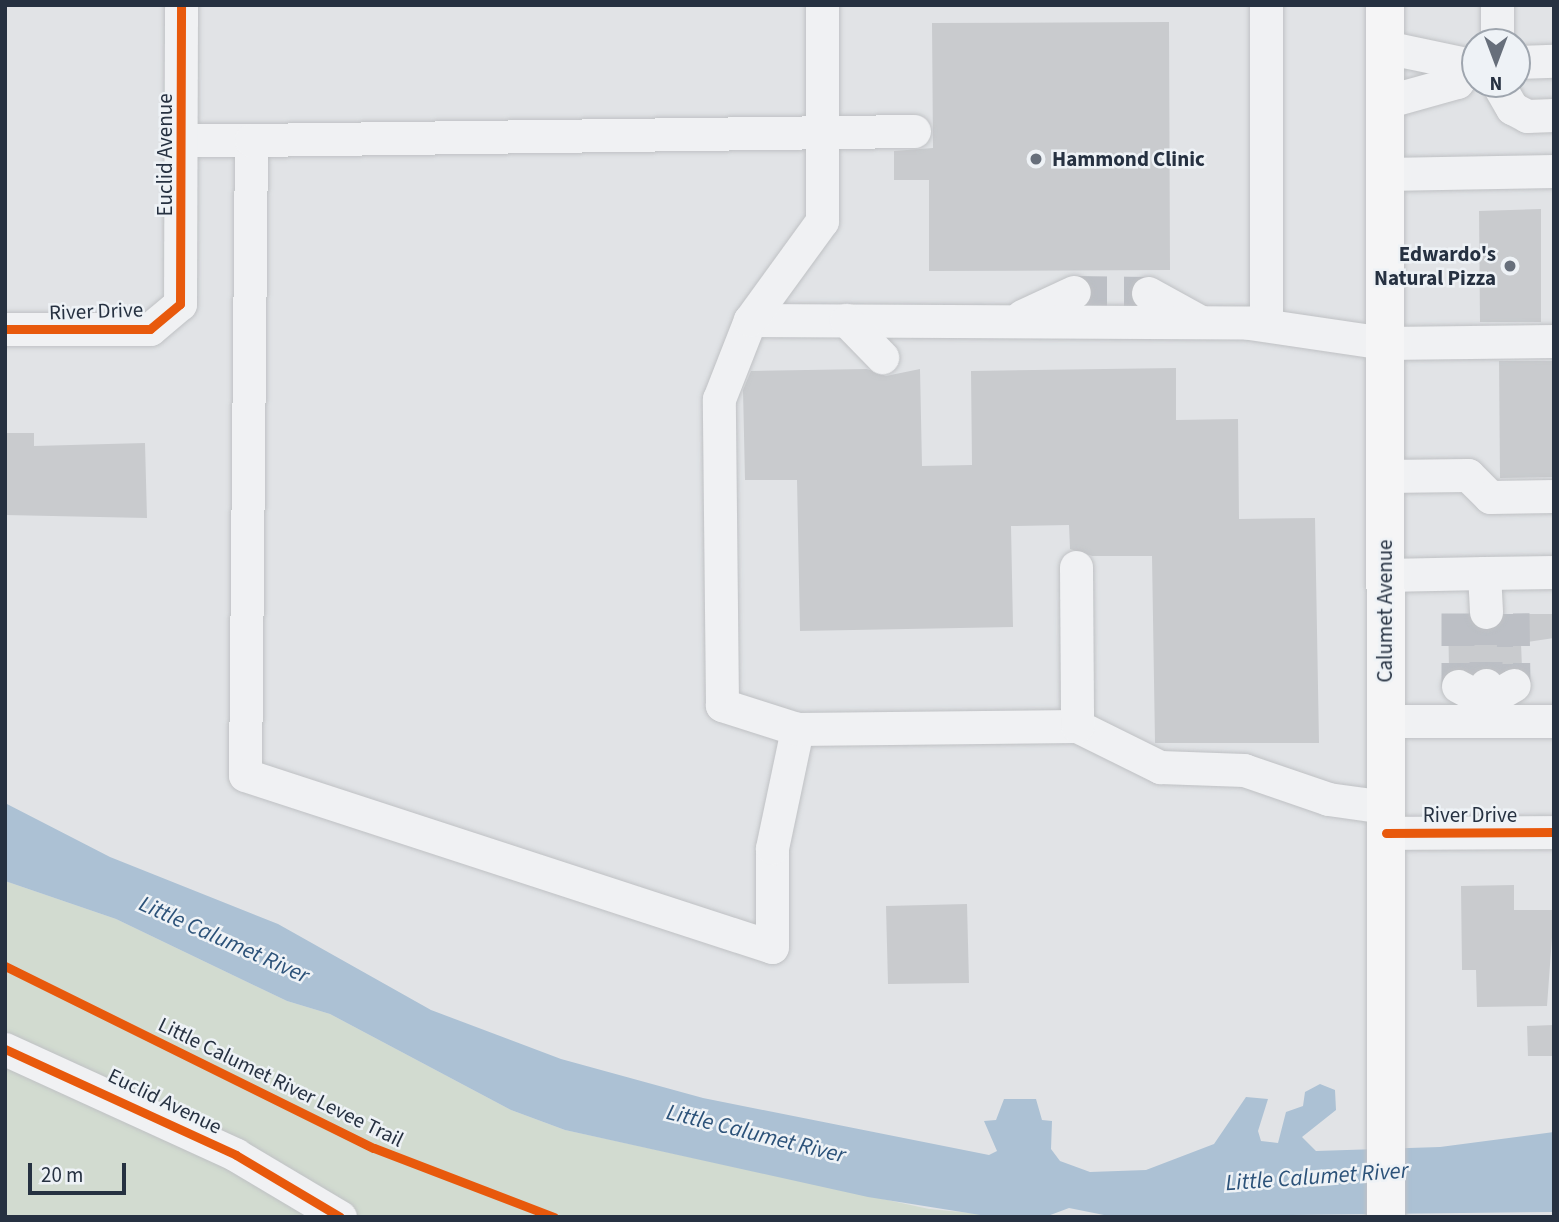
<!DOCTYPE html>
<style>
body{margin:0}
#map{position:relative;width:1559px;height:1222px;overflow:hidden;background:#e1e3e6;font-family:"Source Sans 3",sans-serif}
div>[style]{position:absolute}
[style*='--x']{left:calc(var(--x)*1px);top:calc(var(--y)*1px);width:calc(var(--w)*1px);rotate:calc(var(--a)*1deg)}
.green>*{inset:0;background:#d2dbd0}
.water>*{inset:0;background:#acc1d4}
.building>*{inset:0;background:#c9cbce}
.minor-tunnel>*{height:33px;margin-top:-16.5px;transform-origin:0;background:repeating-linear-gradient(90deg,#bcbfc5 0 33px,transparent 0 50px)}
.roads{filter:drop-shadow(0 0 2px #bfc1c4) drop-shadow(0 0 2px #bfc1c4)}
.minor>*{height:33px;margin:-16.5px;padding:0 16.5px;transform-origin:16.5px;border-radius:16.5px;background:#f0f1f3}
.major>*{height:38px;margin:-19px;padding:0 19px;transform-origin:19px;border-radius:19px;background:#f5f5f6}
.cycleway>*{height:9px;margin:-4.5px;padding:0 4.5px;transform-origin:4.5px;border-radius:4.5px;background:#e8590c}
.dots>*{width:19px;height:19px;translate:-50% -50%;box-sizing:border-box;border:4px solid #eef2f6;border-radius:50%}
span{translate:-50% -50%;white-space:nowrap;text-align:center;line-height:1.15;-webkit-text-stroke:5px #eef2f6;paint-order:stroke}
.street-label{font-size:21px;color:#263141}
.poi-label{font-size:21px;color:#263141;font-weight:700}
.left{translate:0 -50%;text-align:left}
.right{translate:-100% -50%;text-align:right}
.water-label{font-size:23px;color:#2c5279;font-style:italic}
.frame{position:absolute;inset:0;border:7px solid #263141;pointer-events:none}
.north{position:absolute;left:1461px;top:28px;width:70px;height:70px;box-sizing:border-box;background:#eef2f6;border:2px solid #9ea5ae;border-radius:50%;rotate:180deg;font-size:19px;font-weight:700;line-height:28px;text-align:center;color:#263141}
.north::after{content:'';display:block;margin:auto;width:24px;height:32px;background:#676f7b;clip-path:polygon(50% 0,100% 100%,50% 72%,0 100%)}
.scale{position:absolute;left:28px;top:1163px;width:98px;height:32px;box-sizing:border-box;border:4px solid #263141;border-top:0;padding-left:9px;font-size:21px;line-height:24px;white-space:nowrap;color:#263141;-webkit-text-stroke:5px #eef2f6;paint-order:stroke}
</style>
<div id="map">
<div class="green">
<div style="clip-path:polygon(5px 881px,116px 919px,287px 1001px,330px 1014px,511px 1110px,565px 1130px,929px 1209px,1016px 1217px,5px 1217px)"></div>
</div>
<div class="water">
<div style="clip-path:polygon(5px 803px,110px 857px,278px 924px,431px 1010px,561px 1059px,703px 1098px,989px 1155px,997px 1151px,984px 1121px,996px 1120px,1004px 1099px,1036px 1099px,1042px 1120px,1052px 1121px,1051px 1149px,1060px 1161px,1090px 1172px,1146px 1170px,1214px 1144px,1246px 1097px,1268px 1099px,1258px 1131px,1261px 1141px,1278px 1143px,1286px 1112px,1303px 1106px,1305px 1092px,1320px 1084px,1335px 1090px,1336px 1110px,1302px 1137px,1316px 1151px,1440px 1147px,1554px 1132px,1554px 1212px,1114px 1217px,1069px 1208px,1045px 1217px,993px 1217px,868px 1197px,565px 1130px,511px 1110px,330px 1014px,287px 1001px,116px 919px,5px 881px)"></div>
</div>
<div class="building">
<div style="clip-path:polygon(1169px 22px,1170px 270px,929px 271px,929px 180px,894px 180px,894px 151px,933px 148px,932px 23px)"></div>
<div style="clip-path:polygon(1541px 209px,1541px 322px,1480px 322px,1479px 211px)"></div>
<div style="clip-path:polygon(1499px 361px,1554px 361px,1554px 477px,1500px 478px)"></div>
<div style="clip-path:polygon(1176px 368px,1176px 420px,1238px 419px,1239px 519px,1315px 518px,1319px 743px,1155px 743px,1152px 556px,1092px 556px,1070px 549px,1069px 525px,1011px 526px,1013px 627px,800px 631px,797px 480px,745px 480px,743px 390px,751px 371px,867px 369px,886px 376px,920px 369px,922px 466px,972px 465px,971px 371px)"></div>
<div style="clip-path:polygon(5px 433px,34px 433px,34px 446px,145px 443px,147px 518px,5px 515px)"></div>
<div style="clip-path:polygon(1448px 614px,1467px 614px,1486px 631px,1505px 614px,1554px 614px,1554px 638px,1521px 643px,1522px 668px,1449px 669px)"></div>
<div style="clip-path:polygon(1514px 885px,1514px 910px,1554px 910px,1547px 1006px,1477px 1007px,1476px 970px,1462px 970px,1461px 886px)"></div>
<div style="clip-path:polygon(967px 904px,969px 983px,888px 984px,886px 906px)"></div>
<div style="clip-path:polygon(1554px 1025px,1554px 1056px,1528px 1056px,1527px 1026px)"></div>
</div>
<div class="minor-tunnel">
<div style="--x:1074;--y:292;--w:74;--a:0.8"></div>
<div style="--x:1486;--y:612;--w:73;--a:90"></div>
<div style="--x:1458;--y:613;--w:73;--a:90"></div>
<div style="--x:1513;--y:613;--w:72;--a:89.2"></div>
</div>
<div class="roads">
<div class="minor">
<div style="--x:1266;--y:5;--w:320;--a:90"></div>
<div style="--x:1497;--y:42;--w:37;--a:-90"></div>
<div style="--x:1385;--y:47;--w:92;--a:11.9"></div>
<div style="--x:1517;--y:62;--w:37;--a:-2"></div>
<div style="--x:1498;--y:84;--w:28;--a:60"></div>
<div style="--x:1512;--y:108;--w:17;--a:28"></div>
<div style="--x:1527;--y:116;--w:27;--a:-2"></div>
<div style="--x:1385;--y:102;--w:75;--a:-15.5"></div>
<div style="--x:1457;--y:82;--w:19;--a:-54"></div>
<div style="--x:182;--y:140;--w:69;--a:0"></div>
<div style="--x:251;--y:140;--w:635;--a:90.54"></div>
<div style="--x:245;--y:775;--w:554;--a:18.08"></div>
<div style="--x:772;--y:947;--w:99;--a:-90"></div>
<div style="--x:772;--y:848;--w:122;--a:-78.1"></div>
<div style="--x:797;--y:729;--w:280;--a:-0.6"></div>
<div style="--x:1077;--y:726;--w:93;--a:26.3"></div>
<div style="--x:1160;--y:767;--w:84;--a:2"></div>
<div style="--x:1244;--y:770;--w:89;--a:19"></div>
<div style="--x:1328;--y:799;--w:59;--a:7.9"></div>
<div style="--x:251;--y:140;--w:663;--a:-0.78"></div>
<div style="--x:1385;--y:174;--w:169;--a:-1"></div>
<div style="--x:1148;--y:293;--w:58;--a:28.8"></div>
<div style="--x:1022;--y:316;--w:57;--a:-24.8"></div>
<div style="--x:750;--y:320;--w:499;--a:0.3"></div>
<div style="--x:1249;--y:323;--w:137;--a:8.4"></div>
<div style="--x:1385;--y:343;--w:169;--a:-0.7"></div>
<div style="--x:846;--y:320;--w:52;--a:45.8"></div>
<div style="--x:5;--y:329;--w:145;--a:0"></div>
<div style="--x:150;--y:329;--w:39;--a:-40"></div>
<div style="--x:180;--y:304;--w:299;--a:-89.8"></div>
<div style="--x:1385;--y:476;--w:83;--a:-0.7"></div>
<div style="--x:1468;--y:475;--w:31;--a:45"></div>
<div style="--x:1490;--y:497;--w:64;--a:-0.9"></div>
<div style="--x:1076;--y:567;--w:159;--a:89.6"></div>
<div style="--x:1484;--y:573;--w:70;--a:-0.8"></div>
<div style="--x:1385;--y:575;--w:99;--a:-1.2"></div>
<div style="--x:1484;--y:573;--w:39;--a:87"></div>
<div style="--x:1486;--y:685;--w:36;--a:90"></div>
<div style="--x:1458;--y:686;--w:32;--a:28"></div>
<div style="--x:1486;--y:701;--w:32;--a:-30"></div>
<div style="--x:1386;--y:721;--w:168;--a:0"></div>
<div style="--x:797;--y:729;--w:79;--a:-162.3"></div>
<div style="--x:722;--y:705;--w:306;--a:-90.6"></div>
<div style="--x:719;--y:399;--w:85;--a:-68.6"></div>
<div style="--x:750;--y:320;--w:122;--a:-54"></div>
<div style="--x:822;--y:221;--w:216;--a:-90"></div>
<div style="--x:1386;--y:833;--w:168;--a:-0.3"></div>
<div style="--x:5;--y:1049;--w:254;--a:24.6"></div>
<div style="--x:236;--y:1155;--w:121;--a:30.8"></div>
</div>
<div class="major">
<div style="--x:1385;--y:5;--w:1212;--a:89.95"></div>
</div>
</div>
<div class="cycleway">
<div style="--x:5;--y:329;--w:145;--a:0"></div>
<div style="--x:150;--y:329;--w:39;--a:-40"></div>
<div style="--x:180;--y:304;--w:299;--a:-89.8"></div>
<div style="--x:1386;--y:833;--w:168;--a:-0.3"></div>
<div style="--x:5;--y:966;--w:411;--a:26.3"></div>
<div style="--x:374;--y:1148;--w:193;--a:21"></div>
<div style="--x:5;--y:1049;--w:254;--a:24.6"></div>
<div style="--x:236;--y:1155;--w:121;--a:30.8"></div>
</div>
<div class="dots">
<div style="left:1036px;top:159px;background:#676f7b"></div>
<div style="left:1510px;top:266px;background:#676f7b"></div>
</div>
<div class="street-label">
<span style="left:165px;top:155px;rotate:-90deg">Euclid Avenue</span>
<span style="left:96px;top:311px;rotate:-2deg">River Drive</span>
<span style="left:1385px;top:611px;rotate:-90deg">Calumet Avenue</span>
<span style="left:1470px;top:815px">River Drive</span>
<span style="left:281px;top:1082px;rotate:26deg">Little Calumet River Levee Trail</span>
<span style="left:165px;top:1101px;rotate:26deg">Euclid Avenue</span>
</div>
<div class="poi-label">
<span class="left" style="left:1052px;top:159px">Hammond Clinic</span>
<span class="right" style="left:1496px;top:266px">Edwardo's<br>Natural Pizza</span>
</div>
<div class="water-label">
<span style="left:224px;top:940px;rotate:24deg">Little Calumet River</span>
<span style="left:756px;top:1134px;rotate:14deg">Little Calumet River</span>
<span style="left:1317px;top:1177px;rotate:-4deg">Little Calumet River</span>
</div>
<div class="frame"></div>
<div class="north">N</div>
<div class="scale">20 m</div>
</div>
